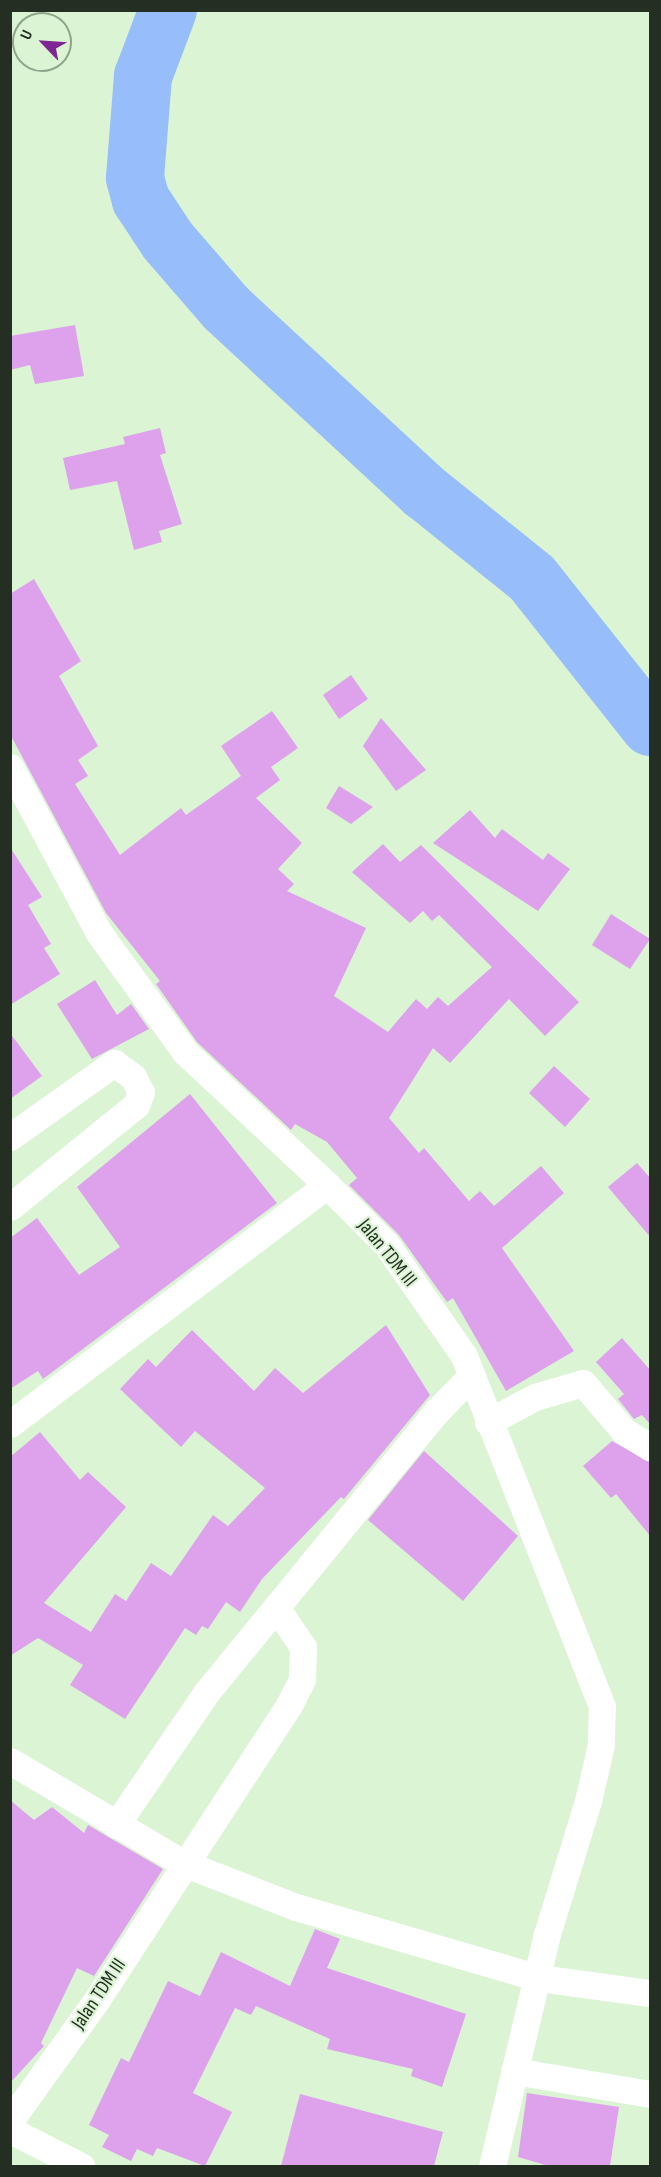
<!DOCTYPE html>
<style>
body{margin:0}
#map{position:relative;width:661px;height:2177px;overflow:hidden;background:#daf4d4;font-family:"Sofia Sans Condensed",sans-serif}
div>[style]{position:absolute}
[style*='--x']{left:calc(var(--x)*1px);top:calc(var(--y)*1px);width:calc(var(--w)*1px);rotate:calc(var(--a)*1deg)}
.river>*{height:58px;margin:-29px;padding:0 29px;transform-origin:29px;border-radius:29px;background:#97bdfa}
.building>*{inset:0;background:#dea2ec}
.street>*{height:27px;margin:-13.5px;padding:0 13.5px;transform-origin:13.5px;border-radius:13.5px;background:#fff}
span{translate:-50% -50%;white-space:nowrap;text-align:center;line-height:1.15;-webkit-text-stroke:4.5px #daf4d4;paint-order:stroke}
.street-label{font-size:20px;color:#242e22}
.frame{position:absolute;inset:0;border:12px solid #242e22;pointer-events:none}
.north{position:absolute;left:12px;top:12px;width:60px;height:60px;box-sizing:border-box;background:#daf4d4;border:2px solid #91a58d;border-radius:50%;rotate:295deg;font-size:16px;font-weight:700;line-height:24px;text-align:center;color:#242e22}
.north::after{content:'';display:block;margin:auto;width:21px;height:27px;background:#7f2693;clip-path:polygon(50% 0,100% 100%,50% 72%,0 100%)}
</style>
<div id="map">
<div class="river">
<div style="--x:168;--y:10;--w:71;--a:110.7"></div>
<div style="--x:143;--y:76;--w:102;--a:94.5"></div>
<div style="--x:135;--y:178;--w:23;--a:75"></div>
<div style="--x:141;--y:200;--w:49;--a:56.6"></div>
<div style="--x:168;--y:241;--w:89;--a:49.1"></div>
<div style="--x:226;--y:308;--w:271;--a:42.8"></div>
<div style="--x:425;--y:492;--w:137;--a:38.8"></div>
<div style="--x:532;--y:578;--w:190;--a:51.6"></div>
</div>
<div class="building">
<div style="clip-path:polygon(75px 325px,84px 376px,35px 384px,30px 365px,10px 370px,10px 336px)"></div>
<div style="clip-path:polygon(160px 428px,166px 453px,160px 455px,182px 524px,159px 531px,162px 542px,134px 550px,117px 481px,70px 490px,63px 458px,125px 444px,123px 437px)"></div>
<div style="clip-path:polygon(34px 579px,81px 661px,59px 676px,98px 746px,78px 760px,88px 776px,75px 784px,120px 855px,181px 808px,186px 815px,241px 776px,221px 746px,272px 711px,298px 748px,271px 767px,280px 780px,256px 798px,302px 843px,278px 869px,294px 884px,287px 891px,366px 928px,334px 996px,388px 1032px,416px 999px,427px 1009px,438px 997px,448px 1006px,492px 967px,439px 915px,432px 921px,423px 911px,410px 923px,352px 872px,383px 844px,400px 862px,421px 845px,579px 1002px,545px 1036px,509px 999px,450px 1063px,433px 1048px,389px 1118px,419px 1153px,424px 1148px,469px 1201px,480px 1191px,494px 1206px,541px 1166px,564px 1193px,502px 1248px,574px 1351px,506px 1391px,453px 1298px,447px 1302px,399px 1235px,349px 1185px,357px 1178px,327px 1142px,295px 1124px,291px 1130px,197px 1042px,156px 984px,160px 981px,106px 913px,10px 734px,10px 594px)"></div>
<div style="clip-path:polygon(351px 675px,368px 699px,339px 719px,323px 695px)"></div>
<div style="clip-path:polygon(381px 718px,426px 770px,396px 791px,363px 746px)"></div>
<div style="clip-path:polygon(339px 786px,373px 807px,351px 824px,326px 808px)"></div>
<div style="clip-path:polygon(470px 810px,495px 838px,502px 829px,543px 860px,548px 853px,570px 869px,538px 911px,433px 843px)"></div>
<div style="clip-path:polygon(10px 847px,42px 897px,28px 905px,51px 944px,44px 948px,60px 974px,10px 1005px)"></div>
<div style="clip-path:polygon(611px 914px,650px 939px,630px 969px,592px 945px)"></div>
<div style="clip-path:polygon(95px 980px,117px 1015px,131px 1004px,149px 1029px,92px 1059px,57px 1004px)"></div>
<div style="clip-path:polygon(10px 1033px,42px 1076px,10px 1099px)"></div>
<div style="clip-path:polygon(554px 1066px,590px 1099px,565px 1127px,529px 1093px)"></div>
<div style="clip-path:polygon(190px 1094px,277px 1203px,43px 1379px,38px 1371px,10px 1389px,10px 1238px,37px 1218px,79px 1275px,120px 1247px,77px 1187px)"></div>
<div style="clip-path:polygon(637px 1163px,651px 1179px,651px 1238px,608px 1187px)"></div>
<div style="clip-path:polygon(386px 1325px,430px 1395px,344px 1499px,341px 1497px,262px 1579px,240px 1612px,226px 1602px,208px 1629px,202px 1626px,196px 1635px,185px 1628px,125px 1719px,70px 1685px,83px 1665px,38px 1638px,10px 1656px,10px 1457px,40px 1432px,80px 1480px,88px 1472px,126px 1507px,44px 1603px,91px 1632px,115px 1594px,126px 1601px,151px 1563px,171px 1576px,213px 1515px,228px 1526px,265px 1488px,195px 1431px,181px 1447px,120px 1389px,148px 1359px,156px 1367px,192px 1330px,254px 1391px,275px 1368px,303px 1393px)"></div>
<div style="clip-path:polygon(622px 1338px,651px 1371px,651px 1425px,642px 1415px,634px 1419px,618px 1399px,624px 1394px,596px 1362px)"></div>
<div style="clip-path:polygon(612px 1441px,651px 1463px,651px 1537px,616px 1494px,611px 1498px,583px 1466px)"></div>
<div style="clip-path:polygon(424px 1451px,518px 1536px,463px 1601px,368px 1520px)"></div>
<div style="clip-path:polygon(10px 1800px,34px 1820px,52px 1807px,84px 1833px,88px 1825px,163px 1869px,94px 1976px,77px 1968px,41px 2043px,44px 2046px,10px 2083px)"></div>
<div style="clip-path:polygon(315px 1929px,340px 1939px,327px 1968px,466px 2014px,442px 2087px,411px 2076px,413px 2069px,327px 2049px,330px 2039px,256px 2006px,251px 2015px,235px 2008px,193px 2093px,232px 2112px,205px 2166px,157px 2148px,153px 2156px,137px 2149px,131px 2161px,102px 2147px,109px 2135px,89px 2125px,121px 2058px,129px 2062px,168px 1981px,200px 1996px,221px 1952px,290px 1986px)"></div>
<div style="clip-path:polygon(527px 2093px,619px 2107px,610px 2166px,549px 2166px,518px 2157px)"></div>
<div style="clip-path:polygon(300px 2094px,443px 2132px,434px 2166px,281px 2166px)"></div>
</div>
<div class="street">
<div style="--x:10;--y:767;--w:188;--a:61.8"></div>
<div style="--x:99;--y:933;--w:147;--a:54.1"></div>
<div style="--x:185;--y:1052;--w:195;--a:43.1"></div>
<div style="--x:10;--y:1137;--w:128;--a:-35.4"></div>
<div style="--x:114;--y:1063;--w:24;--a:36"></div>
<div style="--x:133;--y:1077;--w:17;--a:62"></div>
<div style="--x:141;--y:1092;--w:14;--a:111"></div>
<div style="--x:136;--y:1105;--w:162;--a:141"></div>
<div style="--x:488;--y:1422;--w:53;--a:-28"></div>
<div style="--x:535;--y:1397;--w:50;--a:-16.3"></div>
<div style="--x:583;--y:1383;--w:63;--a:49.5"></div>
<div style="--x:624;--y:1431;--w:31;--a:32"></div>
<div style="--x:10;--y:1424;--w:397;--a:-37"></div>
<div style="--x:327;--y:1185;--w:83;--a:45"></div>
<div style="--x:386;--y:1244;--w:136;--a:55.1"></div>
<div style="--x:464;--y:1356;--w:377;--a:68.5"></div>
<div style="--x:602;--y:1707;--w:38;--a:92"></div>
<div style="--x:601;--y:1745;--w:57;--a:103.1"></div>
<div style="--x:588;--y:1801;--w:139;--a:107.1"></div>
<div style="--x:547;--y:1934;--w:238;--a:103.3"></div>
<div style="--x:10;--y:1761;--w:201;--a:30.5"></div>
<div style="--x:183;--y:1863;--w:121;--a:21.3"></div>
<div style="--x:296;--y:1907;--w:253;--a:16.3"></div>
<div style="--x:539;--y:1978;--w:112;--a:7.7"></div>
<div style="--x:116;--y:1825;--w:160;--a:-55.7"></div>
<div style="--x:206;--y:1693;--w:365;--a:-50.7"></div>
<div style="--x:437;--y:1411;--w:49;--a:-45.8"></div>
<div style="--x:514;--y:2071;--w:138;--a:9.6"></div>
<div style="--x:10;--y:2121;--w:151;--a:-54.4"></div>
<div style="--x:98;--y:1998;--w:350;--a:-56.9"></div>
<div style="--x:289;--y:1705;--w:29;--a:-63"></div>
<div style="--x:302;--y:1679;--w:32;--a:-88"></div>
<div style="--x:303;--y:1647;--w:48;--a:-124"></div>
<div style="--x:10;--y:2130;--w:80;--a:26.9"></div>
</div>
<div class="street-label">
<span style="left:387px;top:1253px;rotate:51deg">Jalan TDM III</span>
<span style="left:99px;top:1994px;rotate:-56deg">Jalan TDM III</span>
</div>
<div class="frame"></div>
<div class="north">U</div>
</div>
